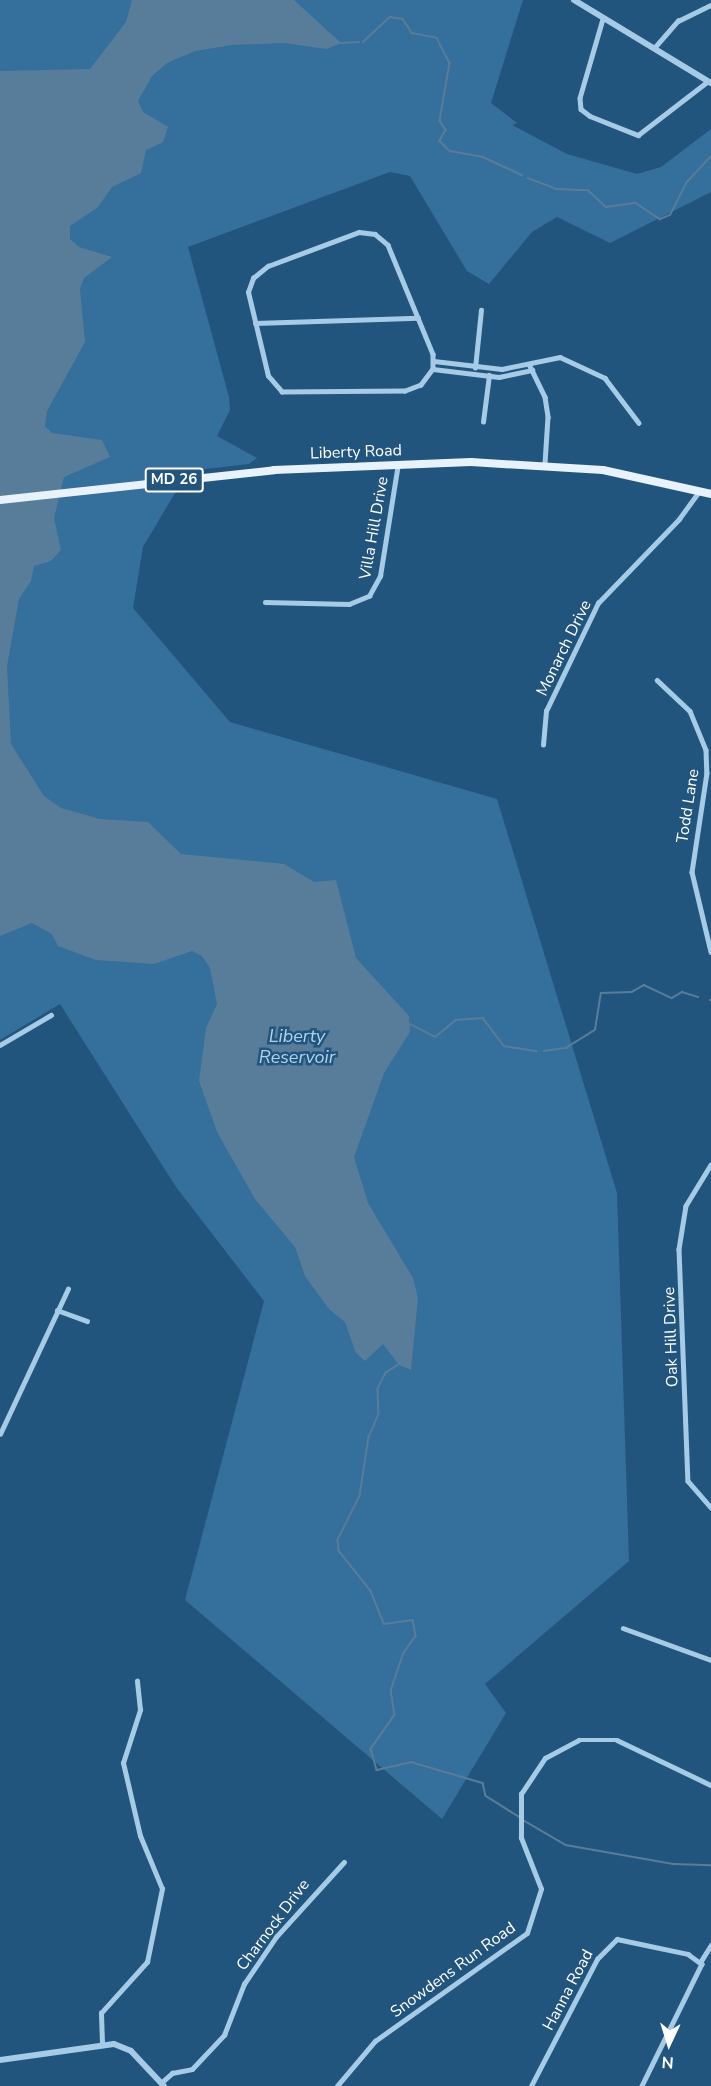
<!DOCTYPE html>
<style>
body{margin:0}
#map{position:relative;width:711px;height:2086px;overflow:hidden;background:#22557d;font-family:"Nunito Sans",sans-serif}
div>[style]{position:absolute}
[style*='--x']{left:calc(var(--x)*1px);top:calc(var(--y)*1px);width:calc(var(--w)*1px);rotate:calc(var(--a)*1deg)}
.green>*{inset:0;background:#356f9b}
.water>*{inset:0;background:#587d9a}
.stream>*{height:1.5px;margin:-0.75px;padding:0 0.75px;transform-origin:0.75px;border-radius:0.75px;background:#587d9a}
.minor>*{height:4.5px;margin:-2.25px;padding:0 2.25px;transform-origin:2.25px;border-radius:2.25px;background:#a6cbe6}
.tertiary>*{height:6px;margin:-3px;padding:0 3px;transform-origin:3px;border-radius:3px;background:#a6cbe6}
.primary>*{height:8px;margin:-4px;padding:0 4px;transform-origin:4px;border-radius:4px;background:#e7f2fd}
span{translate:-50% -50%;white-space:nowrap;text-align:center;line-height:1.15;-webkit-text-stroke:5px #22557d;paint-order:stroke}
.shield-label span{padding:2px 4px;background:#22557d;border:2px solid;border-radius:4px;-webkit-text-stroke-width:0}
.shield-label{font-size:15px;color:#fff;font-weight:700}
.street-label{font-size:16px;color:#fff}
.water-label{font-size:18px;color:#b1d4ee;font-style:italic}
.north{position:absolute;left:639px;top:2014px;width:60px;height:60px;-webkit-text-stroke:4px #22557d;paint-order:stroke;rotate:184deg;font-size:16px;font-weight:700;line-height:24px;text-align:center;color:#fff}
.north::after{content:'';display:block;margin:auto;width:21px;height:27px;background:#fff;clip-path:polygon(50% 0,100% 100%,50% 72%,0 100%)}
</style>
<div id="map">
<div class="green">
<div style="clip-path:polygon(0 0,523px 0,491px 103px,517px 123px,512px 125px,567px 154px,637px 174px,661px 167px,711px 129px,711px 192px,610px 243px,557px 217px,532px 232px,489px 284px,467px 271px,410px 176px,390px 172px,188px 247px,229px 397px,230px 410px,217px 436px,257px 458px,249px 464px,188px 471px,143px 547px,133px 608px,230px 722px,497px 799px,617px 1193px,629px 1561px,485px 1684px,506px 1713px,442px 1819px,185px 1600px,264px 1301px,176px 1187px,60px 1004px,0 1040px)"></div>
</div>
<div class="water">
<div style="clip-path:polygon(132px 0,294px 0,341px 43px,327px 49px,284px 43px,232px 45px,195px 51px,167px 63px,152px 76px,138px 101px,143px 112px,168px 127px,163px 142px,146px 150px,141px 173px,112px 187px,98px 207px,70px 226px,70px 239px,79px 247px,112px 257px,84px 278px,80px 289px,85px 342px,47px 411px,45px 426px,52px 433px,102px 440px,110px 457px,64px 477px,54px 518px,61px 550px,51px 561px,34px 566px,31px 581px,19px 599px,7px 666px,11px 744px,44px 796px,61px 808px,100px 819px,148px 822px,181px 854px,284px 864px,314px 882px,336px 880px,356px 958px,409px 1016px,410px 1032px,384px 1073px,354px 1157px,368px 1203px,413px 1278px,418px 1298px,411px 1370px,399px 1365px,383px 1344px,365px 1361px,356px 1353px,345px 1322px,329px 1309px,305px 1276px,295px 1247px,255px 1199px,217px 1132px,199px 1081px,206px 1028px,217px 1004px,210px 968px,202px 956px,192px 951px,154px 964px,96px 960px,58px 946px,52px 934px,32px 923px,0 936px,0 71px,90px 69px,126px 22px)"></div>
</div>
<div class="stream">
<div style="--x:363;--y:42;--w:37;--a:-43"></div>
<div style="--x:390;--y:17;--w:13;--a:9"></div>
<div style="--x:403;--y:19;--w:17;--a:57"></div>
<div style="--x:412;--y:33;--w:25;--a:11"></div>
<div style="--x:437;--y:38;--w:28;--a:63"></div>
<div style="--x:450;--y:63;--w:59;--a:99.8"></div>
<div style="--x:440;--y:121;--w:11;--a:56"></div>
<div style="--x:446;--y:130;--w:13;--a:119"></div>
<div style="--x:440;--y:141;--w:14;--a:45"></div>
<div style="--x:450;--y:151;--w:34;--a:10"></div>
<div style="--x:483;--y:157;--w:43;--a:24.8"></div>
<div style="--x:341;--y:43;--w:18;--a:-3"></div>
<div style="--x:528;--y:178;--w:30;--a:21"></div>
<div style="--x:556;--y:189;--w:32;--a:2"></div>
<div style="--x:588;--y:190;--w:25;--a:43"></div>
<div style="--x:606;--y:207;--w:30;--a:-8"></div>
<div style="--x:636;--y:203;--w:29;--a:34"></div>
<div style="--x:660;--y:219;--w:11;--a:-22"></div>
<div style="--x:670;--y:215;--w:36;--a:-63"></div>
<div style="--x:686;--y:183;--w:37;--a:-47"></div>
<div style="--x:710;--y:1000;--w:1;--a:0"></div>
<div style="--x:410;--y:1024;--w:28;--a:27"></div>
<div style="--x:435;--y:1037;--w:27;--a:-39"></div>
<div style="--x:456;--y:1020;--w:27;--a:-4"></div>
<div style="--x:483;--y:1018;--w:35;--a:53"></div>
<div style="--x:504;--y:1046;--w:33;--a:9"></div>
<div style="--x:544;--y:1051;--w:22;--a:-8"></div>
<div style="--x:566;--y:1048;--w:34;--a:-32"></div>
<div style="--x:595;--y:1030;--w:37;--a:-81"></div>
<div style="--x:601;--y:993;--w:31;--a:-2"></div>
<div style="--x:632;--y:992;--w:14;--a:-30"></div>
<div style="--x:644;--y:985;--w:31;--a:25"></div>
<div style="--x:672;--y:998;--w:12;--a:-31"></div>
<div style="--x:682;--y:992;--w:17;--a:17"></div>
<div style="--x:400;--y:1364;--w:17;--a:147"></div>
<div style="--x:386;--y:1373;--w:18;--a:117"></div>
<div style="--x:378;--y:1389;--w:25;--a:88"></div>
<div style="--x:379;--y:1414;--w:25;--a:113"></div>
<div style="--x:369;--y:1437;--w:60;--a:98.7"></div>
<div style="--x:360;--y:1496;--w:49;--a:116.6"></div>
<div style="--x:338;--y:1540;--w:11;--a:85"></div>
<div style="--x:339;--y:1551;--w:51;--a:51.3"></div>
<div style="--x:371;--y:1591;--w:35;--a:68"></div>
<div style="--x:384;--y:1624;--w:29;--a:-8"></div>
<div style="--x:413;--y:1620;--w:16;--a:79"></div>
<div style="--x:416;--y:1636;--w:21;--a:125"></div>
<div style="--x:404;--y:1653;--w:39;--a:109"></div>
<div style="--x:391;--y:1690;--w:25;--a:81"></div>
<div style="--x:395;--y:1715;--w:42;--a:125.2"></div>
<div style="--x:371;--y:1749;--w:22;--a:74"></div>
<div style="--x:377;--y:1770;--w:35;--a:-13"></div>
<div style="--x:411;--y:1762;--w:75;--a:16.3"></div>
<div style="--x:483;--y:1783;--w:13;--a:77"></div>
<div style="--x:486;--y:1796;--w:39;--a:32"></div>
<div style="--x:523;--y:1820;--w:50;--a:30.2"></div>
<div style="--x:566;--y:1845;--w:110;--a:10"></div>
<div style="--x:674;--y:1864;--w:37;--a:2"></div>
</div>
<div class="minor">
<div style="--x:603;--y:19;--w:82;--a:106.2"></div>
<div style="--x:580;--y:98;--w:11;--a:85"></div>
<div style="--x:581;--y:109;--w:11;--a:38"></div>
<div style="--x:590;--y:116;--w:52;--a:21.6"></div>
<div style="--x:638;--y:135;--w:88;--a:-37.6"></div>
<div style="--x:655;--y:47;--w:35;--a:-49"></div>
<div style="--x:678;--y:21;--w:37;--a:-26"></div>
<div style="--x:359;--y:232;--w:16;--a:7"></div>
<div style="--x:375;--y:234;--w:17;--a:40"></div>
<div style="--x:388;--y:245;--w:118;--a:67.6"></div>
<div style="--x:433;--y:354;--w:15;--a:90"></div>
<div style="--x:433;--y:369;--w:20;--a:127"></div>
<div style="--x:421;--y:385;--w:17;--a:159"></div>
<div style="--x:405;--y:391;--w:123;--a:179.5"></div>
<div style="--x:282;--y:392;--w:21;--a:-131"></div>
<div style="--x:268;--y:376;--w:86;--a:-103.4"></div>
<div style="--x:248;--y:292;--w:15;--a:-70"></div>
<div style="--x:253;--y:278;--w:19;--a:-39"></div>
<div style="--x:268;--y:266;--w:97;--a:-20.5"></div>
<div style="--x:255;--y:323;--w:163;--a:-1.8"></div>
<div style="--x:434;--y:361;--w:68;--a:6.7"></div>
<div style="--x:502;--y:369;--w:59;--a:-11.7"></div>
<div style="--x:560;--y:357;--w:50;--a:25"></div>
<div style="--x:605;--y:378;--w:56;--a:52.9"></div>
<div style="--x:529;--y:364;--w:37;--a:64"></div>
<div style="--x:545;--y:397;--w:20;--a:81"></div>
<div style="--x:548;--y:417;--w:47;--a:93.7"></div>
<div style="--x:475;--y:368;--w:58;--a:-84.1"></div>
<div style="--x:433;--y:369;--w:66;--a:6.9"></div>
<div style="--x:499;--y:377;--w:34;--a:-12"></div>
<div style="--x:483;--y:422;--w:47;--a:-82.7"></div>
<div style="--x:265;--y:602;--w:84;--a:1.4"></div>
<div style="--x:349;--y:604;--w:22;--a:-22"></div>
<div style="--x:369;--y:596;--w:23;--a:-61"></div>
<div style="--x:380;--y:576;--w:113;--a:-80.9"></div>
<div style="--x:657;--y:680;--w:45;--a:43.2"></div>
<div style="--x:690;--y:711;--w:42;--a:67.7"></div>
<div style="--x:706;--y:750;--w:23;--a:88"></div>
<div style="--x:707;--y:773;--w:100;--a:98.6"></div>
<div style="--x:692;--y:872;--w:82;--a:76.6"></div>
<div style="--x:543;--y:745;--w:34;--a:-85"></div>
<div style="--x:546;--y:711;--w:120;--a:-64.3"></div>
<div style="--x:598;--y:603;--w:117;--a:-46"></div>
<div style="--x:679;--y:519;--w:34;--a:-54"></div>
<div style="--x:0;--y:1045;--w:59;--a:-30.5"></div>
<div style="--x:711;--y:1165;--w:48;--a:121.4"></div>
<div style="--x:686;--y:1206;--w:44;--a:99.2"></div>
<div style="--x:679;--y:1249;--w:232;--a:87.8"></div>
<div style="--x:688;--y:1481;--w:35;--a:49"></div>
<div style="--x:57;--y:1310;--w:32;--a:20"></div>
<div style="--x:0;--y:1434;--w:160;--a:-64.9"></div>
<div style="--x:623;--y:1628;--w:94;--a:20"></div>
<div style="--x:701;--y:1961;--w:19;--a:-58"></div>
<div style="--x:102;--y:2043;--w:30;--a:-92"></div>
<div style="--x:101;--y:2013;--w:69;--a:-48"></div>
<div style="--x:147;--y:1962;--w:75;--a:-78.4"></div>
<div style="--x:162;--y:1889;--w:57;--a:-112.5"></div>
<div style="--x:140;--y:1836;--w:75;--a:-103.1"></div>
<div style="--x:123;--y:1763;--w:56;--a:-72.2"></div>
<div style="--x:140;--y:1710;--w:29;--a:-96"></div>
<div style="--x:161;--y:2083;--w:15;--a:-42"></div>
<div style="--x:172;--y:2073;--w:20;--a:-11"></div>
<div style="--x:192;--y:2069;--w:47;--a:-46.7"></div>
<div style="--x:224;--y:2035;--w:55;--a:-68.6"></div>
<div style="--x:244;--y:1984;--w:57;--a:-55.8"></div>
<div style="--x:276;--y:1937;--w:101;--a:-47.8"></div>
<div style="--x:337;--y:2086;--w:59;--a:-49.8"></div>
<div style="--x:375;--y:2041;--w:186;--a:-35.4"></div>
<div style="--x:527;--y:1933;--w:46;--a:-72.3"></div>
<div style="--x:541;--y:1889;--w:55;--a:-111.4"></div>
<div style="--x:521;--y:1838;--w:44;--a:-90"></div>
<div style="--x:521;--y:1794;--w:43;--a:-56.3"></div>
<div style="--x:545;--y:1758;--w:38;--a:-28"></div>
<div style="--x:579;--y:1740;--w:38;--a:0"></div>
<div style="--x:617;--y:1740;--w:104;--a:25.6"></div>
<div style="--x:531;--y:2086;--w:143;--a:-62.5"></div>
<div style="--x:597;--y:1959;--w:28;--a:-45"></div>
<div style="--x:617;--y:1939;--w:73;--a:11.9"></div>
<div style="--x:688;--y:1954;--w:17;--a:36"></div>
<div style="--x:702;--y:1964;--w:136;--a:116.2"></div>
</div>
<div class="tertiary">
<div style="--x:574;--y:0;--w:160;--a:31.2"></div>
<div style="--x:0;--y:2060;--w:115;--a:-8"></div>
<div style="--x:114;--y:2044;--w:18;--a:22"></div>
<div style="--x:131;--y:2051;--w:48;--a:46.7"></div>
</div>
<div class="primary">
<div style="--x:0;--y:500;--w:276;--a:-6.2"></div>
<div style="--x:274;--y:470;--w:197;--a:-2.3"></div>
<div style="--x:471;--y:462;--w:132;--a:3.5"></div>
<div style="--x:603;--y:470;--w:111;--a:12.5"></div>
</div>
<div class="shield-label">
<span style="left:174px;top:480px">MD 26</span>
</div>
<div class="street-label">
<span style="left:356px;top:452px;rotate:-2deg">Liberty Road</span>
<span style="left:374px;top:528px;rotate:-80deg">Villa Hill Drive</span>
<span style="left:564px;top:648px;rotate:-64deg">Monarch Drive</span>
<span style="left:688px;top:806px;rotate:-81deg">Todd Lane</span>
<span style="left:671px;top:1337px;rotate:-92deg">Oak Hill Drive</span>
<span style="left:273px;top:1925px;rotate:-53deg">Charnock Drive</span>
<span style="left:453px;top:1970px;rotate:-36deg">Snowdens Run Road</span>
<span style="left:568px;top:1990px;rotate:-62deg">Hanna Road</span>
</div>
<div class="water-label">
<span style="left:297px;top:1047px">Liberty<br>Reservoir</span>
</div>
<div class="north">N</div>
</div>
